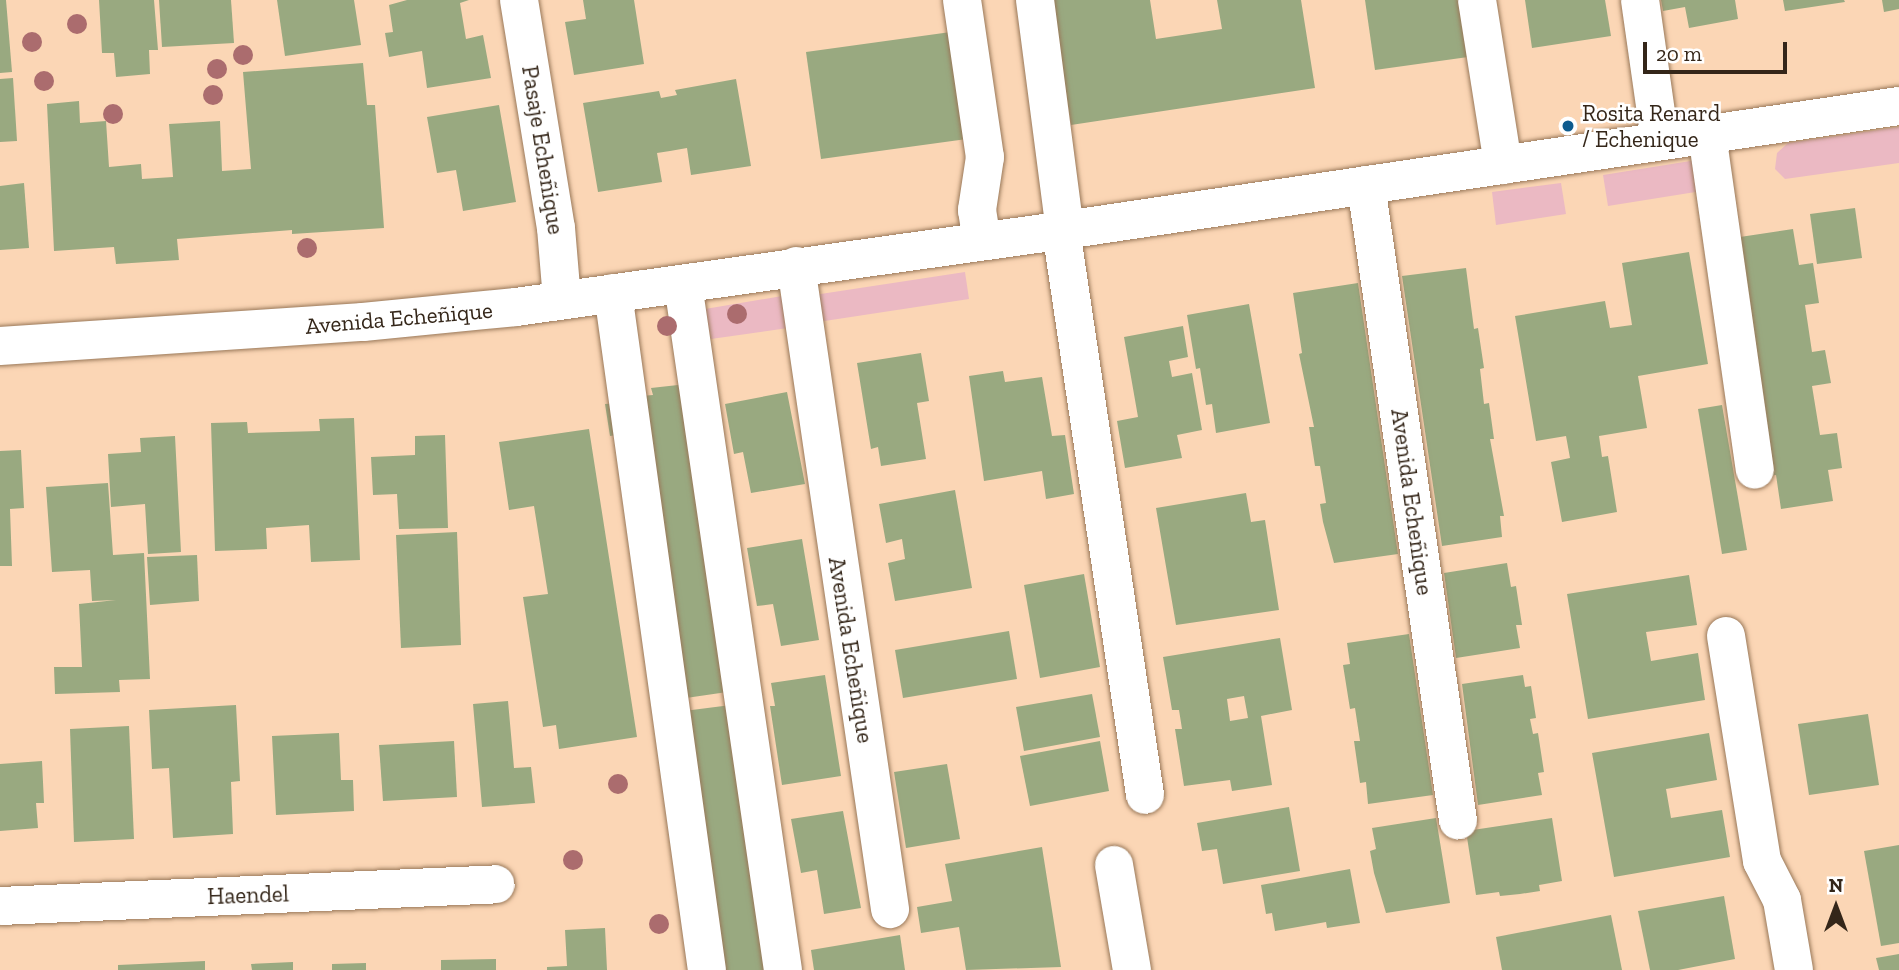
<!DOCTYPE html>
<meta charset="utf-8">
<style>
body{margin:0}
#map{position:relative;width:1899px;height:970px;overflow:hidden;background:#fbd6b5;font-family:"Zilla Slab",serif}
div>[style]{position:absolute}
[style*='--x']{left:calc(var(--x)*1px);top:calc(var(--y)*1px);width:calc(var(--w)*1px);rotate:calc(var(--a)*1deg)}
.green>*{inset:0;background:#ebb9c3}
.building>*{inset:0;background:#99a980}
.roads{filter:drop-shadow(0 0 2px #997859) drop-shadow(0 0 2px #997859)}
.minor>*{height:38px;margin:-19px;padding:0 19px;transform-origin:19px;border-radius:19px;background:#fff}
.trees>*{width:20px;height:20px;margin:-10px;border-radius:50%;background:#ab6c6e}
.dots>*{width:19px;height:19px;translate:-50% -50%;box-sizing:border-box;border:4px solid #fff;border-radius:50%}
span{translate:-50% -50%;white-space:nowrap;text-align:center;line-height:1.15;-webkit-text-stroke:5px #fff;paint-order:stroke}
.poi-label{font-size:23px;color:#342619}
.left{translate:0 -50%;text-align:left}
.street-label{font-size:23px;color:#342619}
.north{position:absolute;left:1801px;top:872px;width:70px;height:70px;-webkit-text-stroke:5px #fff;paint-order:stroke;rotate:0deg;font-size:19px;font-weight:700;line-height:28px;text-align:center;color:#342619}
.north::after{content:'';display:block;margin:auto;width:24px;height:32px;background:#342619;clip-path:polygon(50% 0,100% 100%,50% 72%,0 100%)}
.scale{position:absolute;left:1643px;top:42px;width:144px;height:32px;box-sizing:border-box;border:4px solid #342619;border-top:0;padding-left:9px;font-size:21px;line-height:24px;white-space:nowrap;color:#342619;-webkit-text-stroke:5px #fff;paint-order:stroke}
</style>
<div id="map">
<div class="green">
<div style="clip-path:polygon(1899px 127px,1899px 163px,1785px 179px,1775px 169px,1777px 153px,1788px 143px)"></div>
<div style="clip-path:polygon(1703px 159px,1708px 190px,1608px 206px,1603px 175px)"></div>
<div style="clip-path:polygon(1561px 183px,1566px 214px,1496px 225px,1492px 192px)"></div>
<div style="clip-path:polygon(965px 272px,969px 299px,818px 322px,814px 295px)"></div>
<div style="clip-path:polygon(782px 296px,788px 328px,711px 339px,705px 309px)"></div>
</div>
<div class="building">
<div style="clip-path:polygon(0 0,6px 0,12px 72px,0 73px)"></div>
<div style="clip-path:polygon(99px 0,154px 0,158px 50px,149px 50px,150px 74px,116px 77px,114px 53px,102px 53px)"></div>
<div style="clip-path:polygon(159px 0,231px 0,234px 43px,162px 47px)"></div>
<div style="clip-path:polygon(277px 0,354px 0,361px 45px,285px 56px)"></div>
<div style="clip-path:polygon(407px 0,469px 0,460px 3px,466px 39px,483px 35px,491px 78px,427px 88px,422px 51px,389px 57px,385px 33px,393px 32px,389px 5px)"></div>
<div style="clip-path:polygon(583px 0,634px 0,644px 64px,574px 75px,565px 22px,586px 19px)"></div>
<div style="clip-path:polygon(1052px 0,1150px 0,1156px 39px,1222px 29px,1217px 0,1301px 0,1315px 88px,1071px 125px)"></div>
<div style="clip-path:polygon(1365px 0,1460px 0,1468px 57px,1375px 70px)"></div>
<div style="clip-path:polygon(1525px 0,1605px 0,1611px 36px,1532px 48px)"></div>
<div style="clip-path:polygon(1661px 0,1735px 0,1738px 19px,1689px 28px,1685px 7px,1663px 11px)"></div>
<div style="clip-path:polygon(1783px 0,1844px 0,1845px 2px,1785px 11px)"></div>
<div style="clip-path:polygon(1882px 0,1899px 0,1899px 9px,1884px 12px)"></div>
<div style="clip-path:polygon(958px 31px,974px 138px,821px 159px,806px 52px)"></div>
<div style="clip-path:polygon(363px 63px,367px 105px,375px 105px,384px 228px,292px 234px,292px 230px,177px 239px,179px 260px,116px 264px,114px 247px,54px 251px,47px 104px,79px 101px,80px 123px,106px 121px,109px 167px,141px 164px,142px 179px,173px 177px,169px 124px,220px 121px,222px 171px,251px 169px,243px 72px)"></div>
<div style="clip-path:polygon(13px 78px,17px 141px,0 142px,0 79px)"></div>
<div style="clip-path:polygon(736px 79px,751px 166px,691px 175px,687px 148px,670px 151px,657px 153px,662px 182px,598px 192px,583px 103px,659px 91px,661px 98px,677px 95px,675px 90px)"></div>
<div style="clip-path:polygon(499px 105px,516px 202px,463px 211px,456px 170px,437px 173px,427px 117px)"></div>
<div style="clip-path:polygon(24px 183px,29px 248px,0 250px,0 186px)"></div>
<div style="clip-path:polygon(1855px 208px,1862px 258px,1817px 264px,1810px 214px)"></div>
<div style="clip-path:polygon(1793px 229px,1799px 265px,1813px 263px,1819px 303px,1805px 305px,1812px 352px,1825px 350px,1831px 383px,1812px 386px,1820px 435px,1837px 433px,1842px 468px,1828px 470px,1833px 501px,1781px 509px,1776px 475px,1768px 476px,1740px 237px)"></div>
<div style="clip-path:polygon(1689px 252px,1708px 364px,1638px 376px,1647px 428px,1599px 436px,1602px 457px,1608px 456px,1617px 512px,1562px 522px,1551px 462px,1570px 458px,1566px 436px,1536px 441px,1515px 316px,1605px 301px,1610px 328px,1632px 325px,1622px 263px)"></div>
<div style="clip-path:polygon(1466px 268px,1474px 329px,1478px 328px,1484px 368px,1480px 369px,1484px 404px,1489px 403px,1494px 439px,1490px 439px,1504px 516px,1500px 516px,1502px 537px,1442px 546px,1402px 276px)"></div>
<div style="clip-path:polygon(1358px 283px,1398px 554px,1334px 563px,1323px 522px,1320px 504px,1326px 503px,1320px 466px,1315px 466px,1309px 427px,1314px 427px,1299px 354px,1302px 353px,1293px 293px)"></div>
<div style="clip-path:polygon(1249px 304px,1270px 423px,1216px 433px,1212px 404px,1206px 405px,1200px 368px,1196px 369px,1187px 315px)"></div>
<div style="clip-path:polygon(1183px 326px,1188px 357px,1169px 361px,1172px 377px,1192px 373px,1202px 430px,1177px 435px,1182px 458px,1125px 468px,1117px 421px,1138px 417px,1124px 337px)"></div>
<div style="clip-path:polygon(921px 353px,929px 401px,917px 403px,926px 459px,881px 466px,878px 447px,871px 449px,857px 363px)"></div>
<div style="clip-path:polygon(1003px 371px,1005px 382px,1042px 377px,1052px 436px,1065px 435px,1074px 494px,1046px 499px,1042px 471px,984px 481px,969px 376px)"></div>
<div style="clip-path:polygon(687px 384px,734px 691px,686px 698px,641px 396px,653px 395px,651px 388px)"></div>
<div style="clip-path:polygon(787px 392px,805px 484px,751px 493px,743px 452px,734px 454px,725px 404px)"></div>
<div style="clip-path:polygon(619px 403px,623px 434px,610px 436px,605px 404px)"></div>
<div style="clip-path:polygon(1722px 405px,1747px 550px,1722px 554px,1698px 409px)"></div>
<div style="clip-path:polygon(354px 418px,360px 560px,311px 562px,309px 525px,266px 528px,267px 549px,215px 551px,211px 423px,247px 422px,248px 433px,282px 432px,320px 431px,319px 419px)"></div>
<div style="clip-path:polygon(589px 429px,637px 737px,559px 749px,556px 725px,543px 727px,523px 597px,548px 594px,534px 506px,509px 510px,499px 442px)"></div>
<div style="clip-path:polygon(445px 435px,448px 528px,399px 529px,397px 494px,373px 495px,371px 457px,415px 455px,415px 436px)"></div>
<div style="clip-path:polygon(175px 436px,181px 552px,148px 554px,145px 504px,111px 507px,108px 454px,141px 452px,140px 438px)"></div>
<div style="clip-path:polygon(21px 450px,24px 508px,10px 509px,12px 566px,0 566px,0 451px)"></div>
<div style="clip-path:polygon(108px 483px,113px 555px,144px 553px,150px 679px,119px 680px,120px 692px,55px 694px,54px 667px,82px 667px,79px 604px,116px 600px,92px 601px,90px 570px,52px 572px,46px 487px)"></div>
<div style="clip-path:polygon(955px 490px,972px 588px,895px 601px,888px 563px,905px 559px,902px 539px,886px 543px,879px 504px)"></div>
<div style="clip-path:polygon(1246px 493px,1251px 522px,1265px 520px,1279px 610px,1176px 625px,1156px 508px)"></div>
<div style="clip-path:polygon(457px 532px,461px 645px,401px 648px,396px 535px)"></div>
<div style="clip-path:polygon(802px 539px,819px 640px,781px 646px,773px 604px,757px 606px,747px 548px)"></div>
<div style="clip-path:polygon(197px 555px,199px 601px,150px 605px,147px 557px)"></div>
<div style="clip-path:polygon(1507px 563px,1511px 587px,1516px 586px,1522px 625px,1516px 625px,1520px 648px,1456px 658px,1444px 573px)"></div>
<div style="clip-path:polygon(1084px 574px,1100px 667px,1040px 678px,1024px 585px)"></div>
<div style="clip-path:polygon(1689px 575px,1697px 625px,1646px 632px,1651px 661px,1698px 653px,1705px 700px,1588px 719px,1567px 594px)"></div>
<div style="clip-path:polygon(1009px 631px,1017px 679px,903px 698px,895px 650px)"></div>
<div style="clip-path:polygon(1409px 634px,1433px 795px,1368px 804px,1366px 782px,1360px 783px,1354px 741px,1360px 741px,1355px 708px,1350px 709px,1343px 665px,1350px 664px,1347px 643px)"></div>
<div style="clip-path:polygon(evenodd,1280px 638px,1292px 710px,1261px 716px,1272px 785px,1232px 791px,1230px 780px,1184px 786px,1175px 729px,1182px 729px,1179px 710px,1172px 710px,1163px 657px,1280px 638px,1244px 696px,1248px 718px,1230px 721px,1227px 699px,1244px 696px)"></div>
<div style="clip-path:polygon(825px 675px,841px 776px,782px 785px,770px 706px,775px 706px,771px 683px)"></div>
<div style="clip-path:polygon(1523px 675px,1525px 687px,1531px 686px,1536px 718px,1530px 719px,1533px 734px,1538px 733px,1544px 772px,1538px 773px,1542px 795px,1478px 805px,1462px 684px)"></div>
<div style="clip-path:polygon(1092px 694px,1100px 737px,1024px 751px,1016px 707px)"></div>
<div style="clip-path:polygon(508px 701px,514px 768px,531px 767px,535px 803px,482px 807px,473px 704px)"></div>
<div style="clip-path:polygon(236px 705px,240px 781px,231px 782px,233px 834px,173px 838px,169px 768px,152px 769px,149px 710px)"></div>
<div style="clip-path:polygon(731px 705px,773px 970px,724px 970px,684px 711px)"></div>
<div style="clip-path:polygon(1868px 714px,1879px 785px,1809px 795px,1798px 724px)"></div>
<div style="clip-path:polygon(129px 726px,134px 839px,74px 842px,70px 729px)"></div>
<div style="clip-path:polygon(339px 733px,341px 780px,353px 780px,354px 811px,276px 815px,272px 736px)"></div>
<div style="clip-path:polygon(1709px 733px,1717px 780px,1666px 789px,1671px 818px,1722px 810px,1730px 857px,1614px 877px,1592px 753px)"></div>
<div style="clip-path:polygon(454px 741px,457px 797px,383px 801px,379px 745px)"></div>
<div style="clip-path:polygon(1100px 741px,1109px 791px,1030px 806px,1020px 756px)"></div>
<div style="clip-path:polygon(42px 761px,44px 803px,36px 803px,38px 828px,0 831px,0 764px)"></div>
<div style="clip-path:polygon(947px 764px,960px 839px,906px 848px,894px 772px)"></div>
<div style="clip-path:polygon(1289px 807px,1300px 871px,1223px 884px,1217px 849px,1202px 851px,1197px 823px)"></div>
<div style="clip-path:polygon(843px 811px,861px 908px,824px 914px,817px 870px,801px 873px,791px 819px)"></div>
<div style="clip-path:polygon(1436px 818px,1450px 903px,1386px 913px,1374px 873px,1370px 851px,1376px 849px,1372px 828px)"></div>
<div style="clip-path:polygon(1552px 818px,1562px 881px,1539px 885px,1540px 891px,1520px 894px,1500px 896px,1499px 892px,1476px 895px,1466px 831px)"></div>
<div style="clip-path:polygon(1899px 845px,1899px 943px,1881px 946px,1864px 851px)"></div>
<div style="clip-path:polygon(1042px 847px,1061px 967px,966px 970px,959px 927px,921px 933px,917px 907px,952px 901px,945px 864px)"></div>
<div style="clip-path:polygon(1350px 869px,1360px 923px,1327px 928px,1326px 922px,1275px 931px,1272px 913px,1266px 914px,1261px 885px)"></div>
<div style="clip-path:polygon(1724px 896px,1735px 959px,1678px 970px,1650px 970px,1638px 911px)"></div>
<div style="clip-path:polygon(1611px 915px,1622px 970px,1502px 970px,1496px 937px)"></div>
<div style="clip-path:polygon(605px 928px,607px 970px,547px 970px,547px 967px,567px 966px,565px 930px)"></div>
<div style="clip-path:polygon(900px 935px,905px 970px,814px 970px,811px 950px)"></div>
<div style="clip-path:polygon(1899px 954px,1899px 970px,1879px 970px,1876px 958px)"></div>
<div style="clip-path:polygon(496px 959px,496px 970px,441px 970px,441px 960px)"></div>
<div style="clip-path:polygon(205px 961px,205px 970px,118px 970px,118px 965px)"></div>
<div style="clip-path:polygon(293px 962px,293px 970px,252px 970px,251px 964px)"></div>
<div style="clip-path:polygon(366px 963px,366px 970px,332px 970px,332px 964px)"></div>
</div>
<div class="roads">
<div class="minor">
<div style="--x:519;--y:0;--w:231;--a:80.8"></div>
<div style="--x:556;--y:228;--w:72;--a:85.2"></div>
<div style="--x:962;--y:0;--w:159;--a:81.7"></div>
<div style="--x:985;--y:157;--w:54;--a:98.6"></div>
<div style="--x:977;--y:210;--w:31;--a:81"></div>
<div style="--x:1035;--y:0;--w:232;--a:82.6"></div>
<div style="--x:1477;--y:0;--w:167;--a:81"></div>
<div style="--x:1640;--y:0;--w:142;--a:81.9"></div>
<div style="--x:1707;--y:134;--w:339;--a:81.9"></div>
<div style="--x:1366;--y:185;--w:642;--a:81.76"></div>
<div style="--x:1061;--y:230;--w:571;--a:81.54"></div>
<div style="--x:796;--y:266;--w:650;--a:81.68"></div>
<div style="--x:683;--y:284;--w:693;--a:81.71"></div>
<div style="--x:613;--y:293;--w:683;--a:82.1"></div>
<div style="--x:0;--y:346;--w:364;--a:-3.8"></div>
<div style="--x:363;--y:322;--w:154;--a:-5.6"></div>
<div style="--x:516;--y:307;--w:554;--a:-7.98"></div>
<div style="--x:1065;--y:230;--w:843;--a:-8.46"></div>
<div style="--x:1726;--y:636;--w:228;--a:80.9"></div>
<div style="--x:1762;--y:861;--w:44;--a:62.9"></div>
<div style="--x:1782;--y:900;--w:71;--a:80.3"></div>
<div style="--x:1114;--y:865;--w:107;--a:80.3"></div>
<div style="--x:0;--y:906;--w:496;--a:-2.5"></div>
</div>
</div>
<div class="trees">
<div style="left:77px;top:24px"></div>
<div style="left:32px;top:42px"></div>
<div style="left:243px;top:55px"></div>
<div style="left:217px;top:69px"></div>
<div style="left:44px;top:81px"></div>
<div style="left:213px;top:95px"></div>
<div style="left:113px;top:114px"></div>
<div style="left:307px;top:248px"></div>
<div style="left:737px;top:314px"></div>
<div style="left:667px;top:326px"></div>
<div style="left:618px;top:784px"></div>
<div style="left:573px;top:860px"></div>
<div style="left:659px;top:924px"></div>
</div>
<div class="dots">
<div style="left:1568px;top:126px;background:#0e5b8e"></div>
</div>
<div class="poi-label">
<span class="left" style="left:1582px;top:126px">Rosita Renard<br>/ Echenique</span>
</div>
<div class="street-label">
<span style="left:543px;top:150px;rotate:81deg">Pasaje Echeñique</span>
<span style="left:399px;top:318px;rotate:-5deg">Avenida Echeñique</span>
<span style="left:1412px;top:502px;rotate:82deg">Avenida Echeñique</span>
<span style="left:851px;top:650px;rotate:81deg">Avenida Echeñique</span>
<span style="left:248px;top:895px;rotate:-2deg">Haendel</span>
</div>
<div class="north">N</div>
<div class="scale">20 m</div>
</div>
